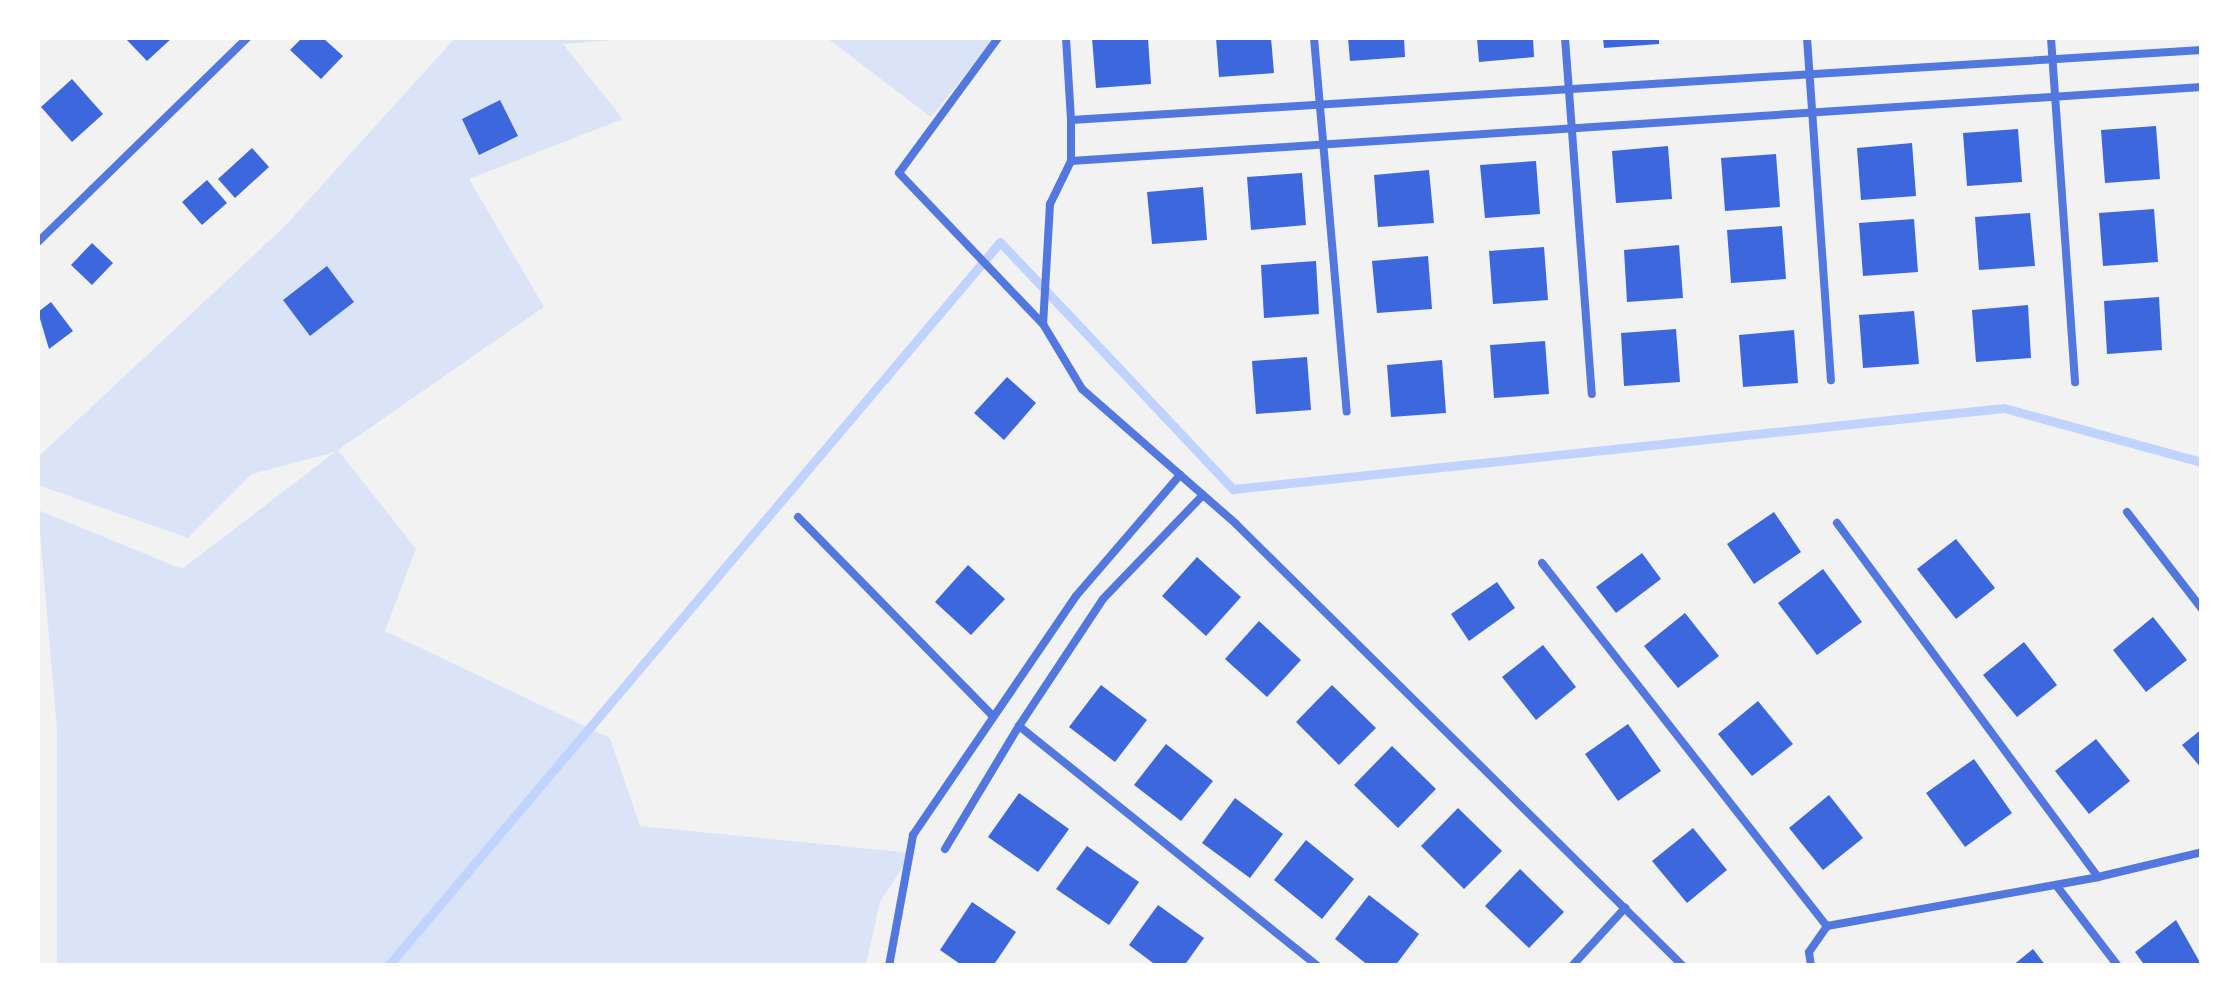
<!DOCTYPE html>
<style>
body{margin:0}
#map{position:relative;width:2239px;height:1003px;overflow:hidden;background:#f2f2f2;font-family:"Source Sans 3",sans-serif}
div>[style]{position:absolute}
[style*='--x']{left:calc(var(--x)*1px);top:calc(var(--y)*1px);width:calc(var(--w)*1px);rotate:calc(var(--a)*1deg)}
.green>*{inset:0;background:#dbe4f7}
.stream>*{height:9px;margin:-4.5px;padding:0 4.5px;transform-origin:4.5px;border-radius:4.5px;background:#bfd3fe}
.building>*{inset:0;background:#3d67dc}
.service>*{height:8px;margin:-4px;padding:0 4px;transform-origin:4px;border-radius:4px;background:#5277de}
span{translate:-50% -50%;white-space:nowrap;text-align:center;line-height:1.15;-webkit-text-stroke:10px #fff;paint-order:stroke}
.frame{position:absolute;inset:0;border:40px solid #fff;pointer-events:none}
</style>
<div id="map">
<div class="green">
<div style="clip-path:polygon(455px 38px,639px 38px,563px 44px,623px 119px,469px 179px,544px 307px,338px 450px,416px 549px,385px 631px,610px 738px,640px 826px,912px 853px,880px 902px,866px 965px,57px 965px,57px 730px,38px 510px,182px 569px,335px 452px,252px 474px,188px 538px,38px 485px,38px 457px,285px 226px)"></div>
<div style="clip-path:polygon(827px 38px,995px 38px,931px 117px)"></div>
</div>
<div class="stream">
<div style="--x:388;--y:966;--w:948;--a:-49.79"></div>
<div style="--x:1000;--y:242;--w:340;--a:46.7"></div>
<div style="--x:1233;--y:489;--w:775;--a:-6"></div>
<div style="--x:2004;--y:408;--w:205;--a:15.3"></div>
</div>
<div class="building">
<div style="clip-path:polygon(125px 38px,172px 38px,147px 61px)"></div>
<div style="clip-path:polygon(302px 38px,323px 38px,343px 56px,321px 79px,290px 50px)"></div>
<div style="clip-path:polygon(1092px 38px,1148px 38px,1151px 84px,1096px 88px)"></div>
<div style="clip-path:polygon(1216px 38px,1271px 38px,1274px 73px,1219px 77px)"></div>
<div style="clip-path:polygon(1348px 38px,1404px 38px,1405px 57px,1350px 61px)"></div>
<div style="clip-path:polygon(1477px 38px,1533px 38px,1534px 57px,1479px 62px)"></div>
<div style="clip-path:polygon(1603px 38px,1659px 38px,1659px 44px,1604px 48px)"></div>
<div style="clip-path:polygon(72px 79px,103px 114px,72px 142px,41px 107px)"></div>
<div style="clip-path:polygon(500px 100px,518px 136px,479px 155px,462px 119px)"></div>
<div style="clip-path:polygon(2156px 126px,2160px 179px,2105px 183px,2101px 130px)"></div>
<div style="clip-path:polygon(2018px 129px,2022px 182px,1967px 186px,1963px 133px)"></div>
<div style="clip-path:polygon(1912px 143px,1916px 196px,1861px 200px,1857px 148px)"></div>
<div style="clip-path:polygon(1668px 146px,1672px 199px,1616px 203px,1612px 151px)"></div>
<div style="clip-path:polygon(252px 148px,269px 167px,235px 198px,218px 179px)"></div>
<div style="clip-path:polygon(1776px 154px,1780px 207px,1725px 211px,1721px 158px)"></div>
<div style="clip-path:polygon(1536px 161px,1540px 214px,1485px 218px,1480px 165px)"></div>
<div style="clip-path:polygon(1429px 170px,1434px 223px,1378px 227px,1374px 175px)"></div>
<div style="clip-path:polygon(1302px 173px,1306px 225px,1251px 230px,1247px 177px)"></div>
<div style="clip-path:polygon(207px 180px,227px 203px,202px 225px,182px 202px)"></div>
<div style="clip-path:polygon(1203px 187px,1207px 240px,1152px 244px,1147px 192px)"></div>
<div style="clip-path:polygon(2154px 209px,2158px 262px,2103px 266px,2099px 213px)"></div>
<div style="clip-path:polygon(2030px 213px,2035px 266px,1979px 270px,1975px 217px)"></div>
<div style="clip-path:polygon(1914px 219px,1918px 272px,1863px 276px,1859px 223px)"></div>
<div style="clip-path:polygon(1782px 226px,1786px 279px,1731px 283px,1727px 230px)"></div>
<div style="clip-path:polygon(92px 243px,113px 263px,92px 285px,71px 265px)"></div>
<div style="clip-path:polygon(1679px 245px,1683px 298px,1627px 302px,1624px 250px)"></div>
<div style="clip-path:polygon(1544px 247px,1548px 300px,1493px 304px,1489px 251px)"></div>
<div style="clip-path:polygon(1428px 256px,1432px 309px,1377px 313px,1372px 261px)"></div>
<div style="clip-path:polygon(1316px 261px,1319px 314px,1264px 318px,1261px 265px)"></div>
<div style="clip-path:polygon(327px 266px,354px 302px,310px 336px,283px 300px)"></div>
<div style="clip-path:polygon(2159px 297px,2162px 350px,2107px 354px,2104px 301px)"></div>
<div style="clip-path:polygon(51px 302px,73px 331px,49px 349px,38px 312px)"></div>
<div style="clip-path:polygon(2028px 305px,2031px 358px,1976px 362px,1972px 310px)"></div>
<div style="clip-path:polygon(1914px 311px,1919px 364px,1863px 368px,1859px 315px)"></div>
<div style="clip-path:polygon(1676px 329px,1680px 382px,1624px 386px,1621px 333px)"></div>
<div style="clip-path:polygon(1794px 330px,1798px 383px,1743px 387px,1739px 335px)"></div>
<div style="clip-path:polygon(1545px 341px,1549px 394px,1494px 398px,1490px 345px)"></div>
<div style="clip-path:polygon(1307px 357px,1311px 410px,1256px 414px,1252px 361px)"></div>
<div style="clip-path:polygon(1442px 360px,1446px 413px,1391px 417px,1387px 365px)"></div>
<div style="clip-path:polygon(1007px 377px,1036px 403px,1004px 440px,974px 413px)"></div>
<div style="clip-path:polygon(1774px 512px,1801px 552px,1754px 584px,1727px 544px)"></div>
<div style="clip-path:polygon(1956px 539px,1995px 588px,1956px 619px,1917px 569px)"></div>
<div style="clip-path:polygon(1642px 553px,1661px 579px,1616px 613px,1596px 587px)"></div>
<div style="clip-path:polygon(1197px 557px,1241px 597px,1206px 636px,1162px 596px)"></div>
<div style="clip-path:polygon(968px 565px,1005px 599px,971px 635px,935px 602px)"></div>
<div style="clip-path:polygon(1823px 569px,1862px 622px,1817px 655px,1778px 603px)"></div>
<div style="clip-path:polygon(1497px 582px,1515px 608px,1469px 641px,1451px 614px)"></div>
<div style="clip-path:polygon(1685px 613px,1719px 656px,1678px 688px,1644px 646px)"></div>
<div style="clip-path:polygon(2153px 617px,2187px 660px,2146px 692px,2113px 650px)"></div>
<div style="clip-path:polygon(1259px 621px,1301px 660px,1267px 697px,1225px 659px)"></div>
<div style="clip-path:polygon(2024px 642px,2057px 685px,2017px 717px,1983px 675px)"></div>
<div style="clip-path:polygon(1543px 645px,1576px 687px,1536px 720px,1502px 677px)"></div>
<div style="clip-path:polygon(1101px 685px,1147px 720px,1115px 762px,1069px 727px)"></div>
<div style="clip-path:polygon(1332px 685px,1376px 728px,1339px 765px,1296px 722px)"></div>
<div style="clip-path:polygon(1758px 701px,1793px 744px,1752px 776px,1718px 734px)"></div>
<div style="clip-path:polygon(1628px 724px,1661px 771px,1618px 801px,1585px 754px)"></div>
<div style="clip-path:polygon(2202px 729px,2202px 769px,2182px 745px)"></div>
<div style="clip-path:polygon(2096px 739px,2130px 781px,2089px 814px,2055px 771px)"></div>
<div style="clip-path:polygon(1166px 744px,1213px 781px,1181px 821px,1134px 785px)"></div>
<div style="clip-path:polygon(1392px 746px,1436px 789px,1398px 828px,1354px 785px)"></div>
<div style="clip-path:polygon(1974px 759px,2012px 813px,1965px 847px,1926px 793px)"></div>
<div style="clip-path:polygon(1019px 793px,1069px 829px,1038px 872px,988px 837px)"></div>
<div style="clip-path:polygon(1829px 795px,1863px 838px,1823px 870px,1789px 828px)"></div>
<div style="clip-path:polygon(1235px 798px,1283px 834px,1250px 878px,1202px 843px)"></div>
<div style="clip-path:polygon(1458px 808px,1502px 851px,1464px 889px,1421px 846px)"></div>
<div style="clip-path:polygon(1693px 828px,1727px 870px,1687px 903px,1652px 861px)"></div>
<div style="clip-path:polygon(1306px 840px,1354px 879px,1322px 919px,1274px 880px)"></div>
<div style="clip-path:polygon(1087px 846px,1139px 882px,1109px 925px,1056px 889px)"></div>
<div style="clip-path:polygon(1520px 869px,1564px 912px,1529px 948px,1485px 906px)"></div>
<div style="clip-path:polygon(1369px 895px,1419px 934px,1395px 966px,1369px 966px,1335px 939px)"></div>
<div style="clip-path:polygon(972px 902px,1016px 932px,993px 966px,963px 966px,940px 950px)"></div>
<div style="clip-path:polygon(1158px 905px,1204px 938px,1184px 966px,1157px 966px,1129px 945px)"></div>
<div style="clip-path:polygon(2176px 920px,2202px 966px,2145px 966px,2135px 952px)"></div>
<div style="clip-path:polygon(2033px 949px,2046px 966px,2012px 966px)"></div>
</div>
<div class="service">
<div style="--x:998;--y:38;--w:167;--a:126.3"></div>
<div style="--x:899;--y:173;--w:209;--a:46.4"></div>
<div style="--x:1066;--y:38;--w:82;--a:86.5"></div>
<div style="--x:1314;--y:38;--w:375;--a:85"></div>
<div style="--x:1565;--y:38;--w:357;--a:85.7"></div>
<div style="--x:1807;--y:38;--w:343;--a:86"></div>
<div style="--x:2051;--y:38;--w:345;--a:86"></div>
<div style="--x:2202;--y:50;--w:1133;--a:176.46"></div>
<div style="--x:1071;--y:120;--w:41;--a:90"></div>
<div style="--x:1071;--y:161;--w:1133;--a:-3.74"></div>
<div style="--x:1071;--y:161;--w:48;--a:116"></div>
<div style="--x:1050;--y:204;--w:120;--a:93.3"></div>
<div style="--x:1043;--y:324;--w:76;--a:59"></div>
<div style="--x:1082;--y:389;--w:205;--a:41.2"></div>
<div style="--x:1236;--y:524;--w:629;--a:44.68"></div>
<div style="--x:38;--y:242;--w:292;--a:-44.3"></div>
<div style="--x:1203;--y:495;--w:144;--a:133.9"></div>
<div style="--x:1103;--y:599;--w:152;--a:123.5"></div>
<div style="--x:1019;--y:726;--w:383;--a:38.8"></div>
<div style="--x:2127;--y:512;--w:123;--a:52.3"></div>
<div style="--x:798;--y:517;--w:277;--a:45.6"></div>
<div style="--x:1542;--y:563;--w:462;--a:51.9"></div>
<div style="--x:1827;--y:926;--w:275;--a:-10.2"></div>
<div style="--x:2098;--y:877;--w:440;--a:-126.4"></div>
<div style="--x:945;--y:849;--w:144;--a:-59"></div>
<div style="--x:2098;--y:877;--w:107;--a:-13.5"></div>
<div style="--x:2056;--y:885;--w:102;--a:52.6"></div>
<div style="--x:889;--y:966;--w:133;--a:-79.6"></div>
<div style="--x:913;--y:835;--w:289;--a:-55.7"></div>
<div style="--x:1076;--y:596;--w:160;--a:-49.3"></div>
<div style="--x:1572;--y:966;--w:79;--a:-47.6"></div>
<div style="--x:1811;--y:966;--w:14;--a:-98"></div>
<div style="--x:1809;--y:952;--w:32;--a:-55"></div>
</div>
<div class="frame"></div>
</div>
